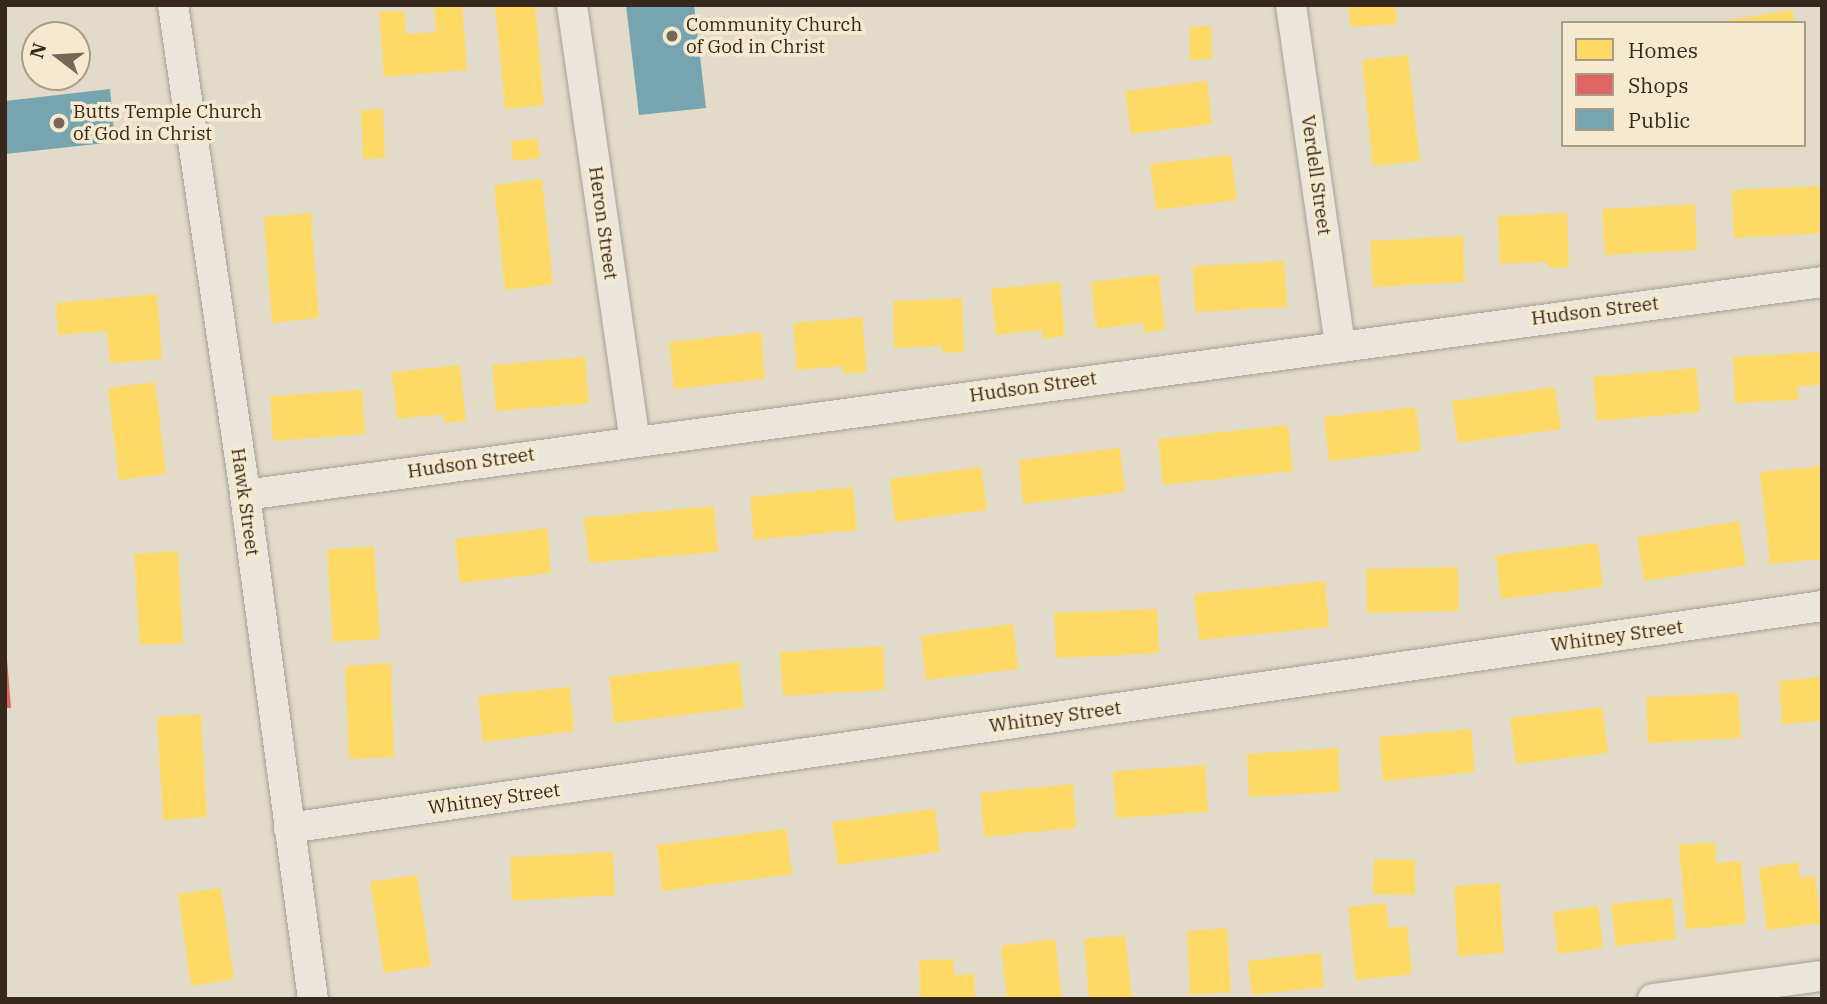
<!DOCTYPE html>
<style>
body{margin:0}
#map{position:relative;width:1827px;height:1004px;overflow:hidden;background:#e2dbca;font-family:"IBM Plex Serif",serif}
div>[style]{position:absolute}
[style*='--x']{left:calc(var(--x)*1px);top:calc(var(--y)*1px);width:calc(var(--w)*1px);rotate:calc(var(--a)*1deg)}
.homes>*{inset:0;background:#ffd966}
.shops>*{inset:0;background:#e06666}
.public>*{inset:0;background:#76a5af}
.roads{filter:drop-shadow(0 0 2px #a7a094) drop-shadow(0 0 2px #a7a094)}
.minor>*{height:30px;margin:-15px;padding:0 15px;transform-origin:15px;border-radius:15px;background:#eae6dc}
.dots>*{width:19px;height:19px;translate:-50% -50%;box-sizing:border-box;border:4px solid #f5eacf;border-radius:50%}
span{translate:-50% -50%;white-space:nowrap;text-align:center;line-height:1.15;-webkit-text-stroke:7px #f5eacf;paint-order:stroke}
.poi-label{font-size:19px;color:#36281c}
.left{translate:0 -50%;text-align:left}
.street-label{font-size:19px;color:#36281c}
.frame{position:absolute;inset:0;border:7px solid #36281c;pointer-events:none}
.legend{position:absolute;left:1561px;top:21px;width:245px;height:126px;box-sizing:border-box;background:#f5eacf;border:2px solid #a99c87;margin:0;padding:9px 12px;list-style:none;font-size:21px;color:#36281c}
.legend li{display:flex;align-items:center;gap:14px;height:35px}
.legend b{width:35px;border:2px solid #a99c87}
.north{position:absolute;left:21px;top:21px;width:70px;height:70px;box-sizing:border-box;background:#f5eacf;border:2px solid #a99c87;border-radius:50%;rotate:287deg;font-size:19px;font-weight:700;line-height:28px;text-align:center;color:#36281c}
.north::after{content:'';display:block;margin:auto;width:24px;height:32px;background:#726759;clip-path:polygon(50% 0,100% 100%,50% 72%,0 100%)}
</style>
<div id="map">
<div class="homes">
<div style="clip-path:polygon(434px 5px,462px 5px,467px 70px,384px 77px,379px 12px,404px 11px,406px 34px,436px 32px)"></div>
<div style="clip-path:polygon(495px 5px,535px 5px,544px 105px,505px 109px)"></div>
<div style="clip-path:polygon(1349px 5px,1396px 5px,1397px 24px,1350px 27px)"></div>
<div style="clip-path:polygon(1792px 10px,1795px 23px,1722px 23px,1722px 21px)"></div>
<div style="clip-path:polygon(1211px 26px,1212px 59px,1190px 60px,1189px 27px)"></div>
<div style="clip-path:polygon(1408px 55px,1420px 161px,1373px 166px,1362px 60px)"></div>
<div style="clip-path:polygon(1207px 81px,1212px 124px,1131px 134px,1125px 91px)"></div>
<div style="clip-path:polygon(383px 109px,385px 158px,363px 159px,361px 110px)"></div>
<div style="clip-path:polygon(537px 138px,540px 158px,513px 161px,511px 141px)"></div>
<div style="clip-path:polygon(1231px 155px,1237px 200px,1156px 210px,1150px 164px)"></div>
<div style="clip-path:polygon(542px 179px,553px 284px,505px 290px,494px 185px)"></div>
<div style="clip-path:polygon(1822px 186px,1822px 233px,1734px 238px,1732px 190px)"></div>
<div style="clip-path:polygon(1695px 204px,1697px 250px,1605px 255px,1602px 209px)"></div>
<div style="clip-path:polygon(311px 213px,319px 318px,272px 323px,264px 217px)"></div>
<div style="clip-path:polygon(1567px 213px,1569px 267px,1548px 268px,1548px 262px,1500px 264px,1498px 216px)"></div>
<div style="clip-path:polygon(1463px 236px,1465px 282px,1373px 287px,1370px 241px)"></div>
<div style="clip-path:polygon(1284px 261px,1287px 307px,1195px 312px,1193px 266px)"></div>
<div style="clip-path:polygon(1159px 274px,1165px 330px,1144px 333px,1143px 323px,1096px 329px,1091px 282px)"></div>
<div style="clip-path:polygon(1060px 282px,1065px 336px,1043px 339px,1042px 330px,996px 335px,991px 289px)"></div>
<div style="clip-path:polygon(157px 294px,162px 359px,110px 363px,107px 331px,58px 335px,56px 303px)"></div>
<div style="clip-path:polygon(962px 298px,964px 352px,942px 353px,942px 346px,894px 348px,893px 301px)"></div>
<div style="clip-path:polygon(862px 317px,867px 372px,844px 374px,843px 366px,797px 370px,793px 323px)"></div>
<div style="clip-path:polygon(761px 332px,765px 379px,674px 389px,669px 342px)"></div>
<div style="clip-path:polygon(1822px 352px,1822px 385px,1797px 386px,1798px 400px,1735px 403px,1733px 357px)"></div>
<div style="clip-path:polygon(585px 357px,589px 403px,496px 411px,492px 365px)"></div>
<div style="clip-path:polygon(460px 365px,466px 421px,444px 423px,443px 414px,397px 419px,392px 372px)"></div>
<div style="clip-path:polygon(1696px 368px,1700px 412px,1597px 421px,1593px 377px)"></div>
<div style="clip-path:polygon(155px 382px,166px 474px,119px 480px,108px 388px)"></div>
<div style="clip-path:polygon(1555px 387px,1561px 429px,1458px 443px,1452px 401px)"></div>
<div style="clip-path:polygon(362px 390px,365px 434px,273px 441px,270px 396px)"></div>
<div style="clip-path:polygon(1416px 407px,1421px 451px,1329px 461px,1324px 417px)"></div>
<div style="clip-path:polygon(1288px 425px,1293px 471px,1163px 485px,1158px 439px)"></div>
<div style="clip-path:polygon(1120px 448px,1125px 492px,1023px 504px,1019px 460px)"></div>
<div style="clip-path:polygon(1822px 466px,1822px 559px,1770px 564px,1760px 472px)"></div>
<div style="clip-path:polygon(981px 467px,987px 510px,895px 522px,890px 479px)"></div>
<div style="clip-path:polygon(853px 487px,857px 530px,754px 540px,750px 497px)"></div>
<div style="clip-path:polygon(714px 506px,718px 552px,589px 563px,584px 518px)"></div>
<div style="clip-path:polygon(1739px 521px,1746px 565px,1644px 581px,1637px 537px)"></div>
<div style="clip-path:polygon(547px 528px,551px 573px,460px 583px,455px 539px)"></div>
<div style="clip-path:polygon(1598px 543px,1603px 587px,1501px 599px,1496px 555px)"></div>
<div style="clip-path:polygon(374px 546px,380px 639px,333px 642px,327px 550px)"></div>
<div style="clip-path:polygon(178px 551px,183px 643px,140px 645px,134px 554px)"></div>
<div style="clip-path:polygon(1458px 567px,1459px 611px,1367px 613px,1366px 569px)"></div>
<div style="clip-path:polygon(1325px 581px,1329px 627px,1199px 640px,1194px 594px)"></div>
<div style="clip-path:polygon(1157px 609px,1159px 653px,1056px 658px,1054px 613px)"></div>
<div style="clip-path:polygon(1013px 624px,1018px 669px,926px 680px,921px 636px)"></div>
<div style="clip-path:polygon(883px 646px,885px 690px,783px 696px,780px 652px)"></div>
<div style="clip-path:polygon(739px 662px,744px 708px,614px 723px,609px 677px)"></div>
<div style="clip-path:polygon(391px 663px,394px 757px,349px 759px,345px 666px)"></div>
<div style="clip-path:polygon(1822px 677px,1822px 721px,1782px 724px,1779px 681px)"></div>
<div style="clip-path:polygon(570px 687px,574px 731px,483px 742px,478px 696px)"></div>
<div style="clip-path:polygon(1738px 693px,1741px 738px,1648px 743px,1646px 697px)"></div>
<div style="clip-path:polygon(1602px 707px,1608px 753px,1516px 764px,1510px 718px)"></div>
<div style="clip-path:polygon(201px 714px,207px 817px,163px 820px,157px 717px)"></div>
<div style="clip-path:polygon(1471px 729px,1475px 772px,1383px 781px,1379px 737px)"></div>
<div style="clip-path:polygon(1338px 748px,1340px 792px,1249px 797px,1247px 754px)"></div>
<div style="clip-path:polygon(1205px 765px,1208px 812px,1116px 818px,1113px 771px)"></div>
<div style="clip-path:polygon(1073px 784px,1076px 828px,984px 837px,980px 793px)"></div>
<div style="clip-path:polygon(935px 809px,940px 852px,838px 865px,832px 822px)"></div>
<div style="clip-path:polygon(786px 829px,792px 874px,662px 891px,657px 845px)"></div>
<div style="clip-path:polygon(1715px 842px,1716px 863px,1741px 861px,1746px 924px,1686px 929px,1679px 845px)"></div>
<div style="clip-path:polygon(613px 852px,615px 895px,512px 901px,510px 857px)"></div>
<div style="clip-path:polygon(1374px 859px,1415px 860px,1415px 895px,1373px 894px)"></div>
<div style="clip-path:polygon(1798px 862px,1800px 878px,1815px 876px,1821px 923px,1767px 930px,1759px 868px)"></div>
<div style="clip-path:polygon(417px 875px,431px 966px,384px 973px,370px 882px)"></div>
<div style="clip-path:polygon(1500px 883px,1504px 953px,1458px 956px,1454px 886px)"></div>
<div style="clip-path:polygon(221px 888px,234px 979px,191px 986px,178px 894px)"></div>
<div style="clip-path:polygon(1672px 898px,1676px 939px,1616px 946px,1611px 904px)"></div>
<div style="clip-path:polygon(1386px 903px,1389px 928px,1407px 926px,1412px 974px,1356px 980px,1348px 907px)"></div>
<div style="clip-path:polygon(1598px 906px,1603px 948px,1558px 954px,1553px 912px)"></div>
<div style="clip-path:polygon(1227px 928px,1231px 992px,1190px 995px,1187px 931px)"></div>
<div style="clip-path:polygon(1125px 935px,1132px 998px,1089px 999px,1084px 939px)"></div>
<div style="clip-path:polygon(1055px 939px,1062px 999px,1007px 999px,1001px 946px)"></div>
<div style="clip-path:polygon(1321px 953px,1324px 987px,1252px 995px,1248px 961px)"></div>
<div style="clip-path:polygon(953px 959px,954px 975px,974px 974px,975px 999px,920px 999px,919px 960px)"></div>
</div>
<div class="shops">
<div style="clip-path:polygon(7px 659px,11px 708px,5px 708px,5px 660px)"></div>
</div>
<div class="public">
<div style="clip-path:polygon(626px 5px,694px 5px,706px 108px,639px 115px)"></div>
<div style="clip-path:polygon(110px 89px,115px 142px,5px 154px,5px 101px)"></div>
</div>
<div class="roads">
<div class="minor">
<div style="--x:173;--y:5;--w:495;--a:81.6"></div>
<div style="--x:245;--y:495;--w:509;--a:82.32"></div>
<div style="--x:572;--y:5;--w:441;--a:81.8"></div>
<div style="--x:1291;--y:5;--w:344;--a:81.8"></div>
<div style="--x:245;--y:495;--w:1591;--a:-7.69"></div>
<div style="--x:289;--y:828;--w:1549;--a:-8.24"></div>
<div style="--x:1653;--y:999;--w:171;--a:-7.8"></div>
</div>
</div>
<div class="dots">
<div style="left:672px;top:36px;background:#726759"></div>
<div style="left:59px;top:123px;background:#726759"></div>
</div>
<div class="poi-label">
<span class="left" style="left:686px;top:36px">Community Church<br>of God in Christ</span>
<span class="left" style="left:73px;top:123px">Butts Temple Church<br>of God in Christ</span>
</div>
<div class="street-label">
<span style="left:1316px;top:175px;rotate:82deg">Verdell Street</span>
<span style="left:603px;top:223px;rotate:82deg">Heron Street</span>
<span style="left:1595px;top:311px;rotate:-7deg">Hudson Street</span>
<span style="left:1033px;top:387px;rotate:-8deg">Hudson Street</span>
<span style="left:471px;top:463px;rotate:-8deg">Hudson Street</span>
<span style="left:245px;top:502px;rotate:82deg">Hawk Street</span>
<span style="left:1617px;top:636px;rotate:-8deg">Whitney Street</span>
<span style="left:1055px;top:717px;rotate:-8deg">Whitney Street</span>
<span style="left:494px;top:799px;rotate:-8deg">Whitney Street</span>
</div>
<div class="frame"></div>
<ul class="legend">
<li><b style="height:19px;background:#ffd966"></b>Homes</li>
<li><b style="height:19px;background:#e06666"></b>Shops</li>
<li><b style="height:19px;background:#76a5af"></b>Public</li>
</ul>
<div class="north">N</div>
</div>
